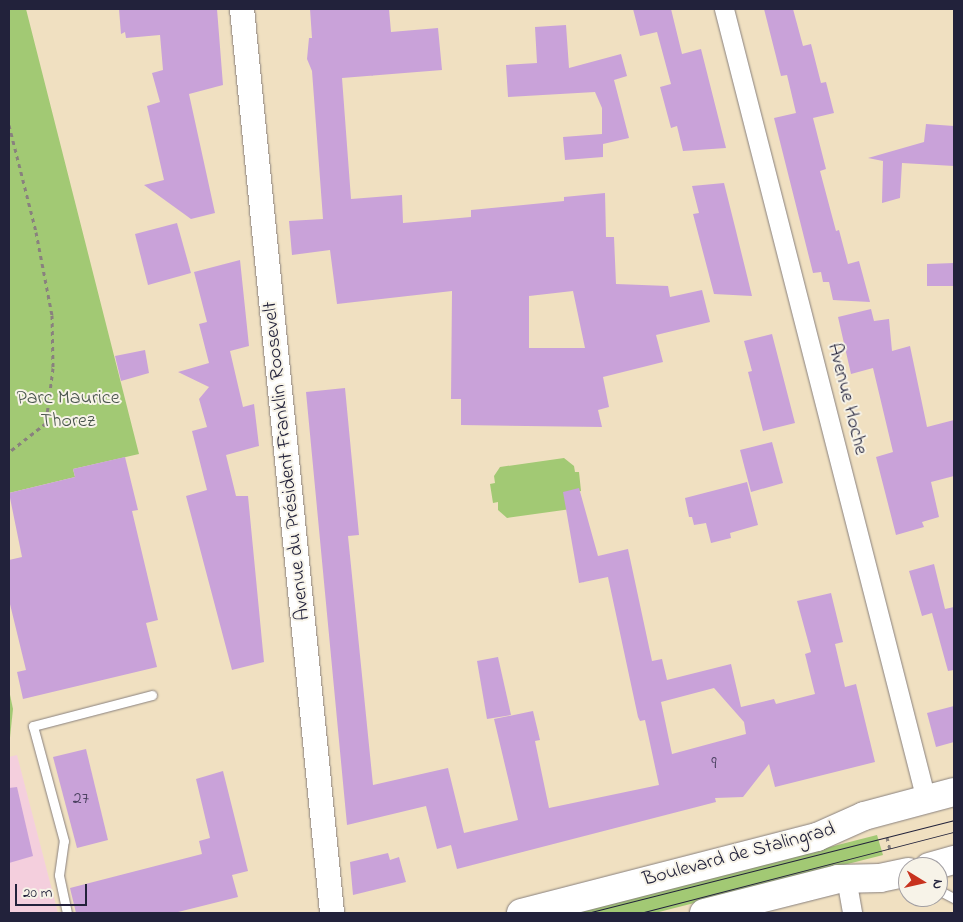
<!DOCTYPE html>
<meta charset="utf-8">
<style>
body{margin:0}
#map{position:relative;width:963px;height:922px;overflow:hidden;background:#f0e0c1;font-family:"Indie Flower",sans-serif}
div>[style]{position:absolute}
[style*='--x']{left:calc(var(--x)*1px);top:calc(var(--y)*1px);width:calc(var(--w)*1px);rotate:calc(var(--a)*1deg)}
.built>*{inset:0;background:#f4cfdd}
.green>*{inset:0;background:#a2c974}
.building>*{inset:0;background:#c9a2d9}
.path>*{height:3px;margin-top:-1.5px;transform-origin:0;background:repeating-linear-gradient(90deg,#89817e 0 4px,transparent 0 8px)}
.roads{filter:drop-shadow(0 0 1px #89817e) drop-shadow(0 0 1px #89817e)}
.service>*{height:9px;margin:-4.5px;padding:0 4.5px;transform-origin:4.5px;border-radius:4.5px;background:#fff}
.minor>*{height:19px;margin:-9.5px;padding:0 9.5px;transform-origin:9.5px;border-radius:9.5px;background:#fff}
.tertiary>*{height:24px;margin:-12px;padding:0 12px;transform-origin:12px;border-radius:12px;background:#fff}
.primary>*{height:28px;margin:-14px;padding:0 14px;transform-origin:14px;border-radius:14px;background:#fff}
.tram>*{height:1px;margin:-0.5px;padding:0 0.5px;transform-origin:0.5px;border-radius:0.5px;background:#22223b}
span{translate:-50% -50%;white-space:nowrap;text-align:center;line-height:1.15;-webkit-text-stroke:4px #f7f3e8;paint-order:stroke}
.number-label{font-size:18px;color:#4c4262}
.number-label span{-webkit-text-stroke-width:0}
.park-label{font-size:20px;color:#48544c}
.street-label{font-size:20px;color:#22223b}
.frame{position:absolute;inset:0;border:10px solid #22223b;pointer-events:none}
.north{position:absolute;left:898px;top:857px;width:50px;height:50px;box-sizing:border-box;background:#f7f3e8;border:1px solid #a29fa3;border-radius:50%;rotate:99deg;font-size:14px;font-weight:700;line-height:20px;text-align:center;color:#22223b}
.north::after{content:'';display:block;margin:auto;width:18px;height:22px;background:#c8321e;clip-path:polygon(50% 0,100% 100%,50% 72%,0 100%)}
.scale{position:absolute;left:15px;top:884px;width:72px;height:22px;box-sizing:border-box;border:2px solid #22223b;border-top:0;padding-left:6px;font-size:15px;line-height:18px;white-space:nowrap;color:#22223b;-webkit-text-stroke:4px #f7f3e8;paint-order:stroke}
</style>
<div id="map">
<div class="built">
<div style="clip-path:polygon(17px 755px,58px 913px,9px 913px,9px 757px)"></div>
</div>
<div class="green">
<div style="clip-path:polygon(9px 9px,26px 9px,139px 454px,73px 469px,75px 477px,9px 493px)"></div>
<div style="clip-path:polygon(564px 458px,574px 466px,575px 472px,579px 472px,581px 491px,577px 492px,571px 509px,507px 518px,498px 510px,498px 502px,493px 503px,490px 484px,495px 483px,494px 476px,500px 467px)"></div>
<div style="clip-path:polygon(9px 690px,13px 709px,9px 747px)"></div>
<div style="clip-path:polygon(877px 835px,883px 855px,655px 913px,570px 913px)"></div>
</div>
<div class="building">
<div style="clip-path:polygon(119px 9px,217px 9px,223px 85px,189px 94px,215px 213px,191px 219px,144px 185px,164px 180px,147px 106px,160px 102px,152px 73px,163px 70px,160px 35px,126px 38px,125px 32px,121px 34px)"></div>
<div style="clip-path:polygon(evenodd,310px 9px,389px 9px,391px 32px,438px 28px,442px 70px,342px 78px,351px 199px,402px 195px,403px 223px,471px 217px,471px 210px,564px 201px,564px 197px,605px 193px,606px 237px,614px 237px,616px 284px,668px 286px,670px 297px,702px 290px,710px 322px,656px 335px,663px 362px,603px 377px,609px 407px,598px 410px,602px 427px,461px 425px,461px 399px,451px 399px,452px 291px,337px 304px,330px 250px,292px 255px,289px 221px,323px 219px,312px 71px,307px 59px,309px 38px,312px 38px,310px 9px,573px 291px,585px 348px,529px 348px,529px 296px,573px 291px)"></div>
<div style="clip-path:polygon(633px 9px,671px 9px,682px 54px,701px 49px,726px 148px,683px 151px,677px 126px,671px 128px,660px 87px,671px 84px,657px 32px,640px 36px)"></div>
<div style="clip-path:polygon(764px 9px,793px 9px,803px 46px,811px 44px,821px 83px,826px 82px,834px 113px,813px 118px,826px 169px,820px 171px,836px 231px,839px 230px,848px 264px,859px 261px,870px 302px,833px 300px,829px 282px,823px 282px,821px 272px,813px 273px,774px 118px,796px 113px,787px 75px,781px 76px)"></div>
<div style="clip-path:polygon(566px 25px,569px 68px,621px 54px,627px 76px,614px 80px,629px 138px,603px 144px,603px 157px,565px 160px,563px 137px,602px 134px,602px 108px,595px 92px,508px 97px,506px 65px,537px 63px,535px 27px)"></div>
<div style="clip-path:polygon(926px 124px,954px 126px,954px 166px,902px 163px,900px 198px,882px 203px,883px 161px,868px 158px,924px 142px)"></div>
<div style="clip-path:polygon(724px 183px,736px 231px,752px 296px,714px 294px,693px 214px,699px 213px,692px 186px)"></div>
<div style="clip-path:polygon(177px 223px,191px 273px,148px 285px,135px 234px)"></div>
<div style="clip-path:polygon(240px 260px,249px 346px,230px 351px,243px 407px,254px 404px,259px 446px,226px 455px,236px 496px,248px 496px,264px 662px,232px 670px,186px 496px,207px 490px,192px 431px,207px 427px,199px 399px,209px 387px,178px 372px,209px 363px,199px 324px,207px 322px,194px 272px)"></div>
<div style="clip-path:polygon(954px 263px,954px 286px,927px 286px,927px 264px)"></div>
<div style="clip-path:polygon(871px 309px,874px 321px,889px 319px,892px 351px,910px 346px,927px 427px,954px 420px,954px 476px,931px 482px,939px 517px,922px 522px,924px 527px,896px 535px,876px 457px,893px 452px,873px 368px,851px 374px,838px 317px)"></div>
<div style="clip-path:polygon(772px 334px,795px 423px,763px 431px,748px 372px,752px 371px,744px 341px)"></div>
<div style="clip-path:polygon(145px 350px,149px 373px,121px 381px,115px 356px)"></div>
<div style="clip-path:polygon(evenodd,345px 388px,359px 535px,348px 536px,373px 785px,448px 768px,464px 833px,518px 820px,494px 719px,533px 711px,540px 740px,535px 741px,549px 808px,659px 785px,645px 720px,640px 721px,638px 717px,608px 577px,579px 583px,563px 492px,579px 488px,598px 556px,628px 549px,652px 661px,662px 659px,667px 680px,731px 664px,741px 707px,774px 699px,776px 704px,815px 694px,805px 654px,811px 652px,797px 601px,831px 593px,843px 642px,835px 644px,845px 687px,856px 684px,875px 762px,775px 787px,769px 764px,743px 797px,715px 798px,716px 802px,457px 869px,451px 845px,437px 849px,426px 806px,347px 825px,306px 392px,345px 388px,714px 688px,744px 722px,746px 734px,672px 754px,661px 702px,714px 688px)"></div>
<div style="clip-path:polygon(772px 442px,783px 483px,751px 492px,740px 450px)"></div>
<div style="clip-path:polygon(125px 457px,138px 510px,132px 511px,158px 620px,146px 623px,157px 667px,23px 699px,17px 672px,26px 670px,9px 600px,9px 560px,22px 557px,9px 493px,75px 477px,73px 469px)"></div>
<div style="clip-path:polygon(747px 482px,758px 525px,730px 533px,731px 538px,711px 543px,706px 523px,694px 525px,692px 517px,689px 517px,685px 498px)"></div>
<div style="clip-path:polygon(934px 564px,945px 609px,954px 607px,954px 670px,948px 671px,932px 613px,922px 616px,909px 571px)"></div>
<div style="clip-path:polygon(498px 657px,511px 715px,487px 719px,477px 661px)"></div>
<div style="clip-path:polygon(954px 706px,954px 742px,936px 747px,927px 713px)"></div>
<div style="clip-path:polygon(86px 749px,108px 840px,77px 848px,53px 757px)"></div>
<div style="clip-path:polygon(223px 771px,248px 871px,232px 875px,238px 897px,174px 913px,76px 913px,70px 888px,202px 854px,199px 841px,210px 838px,196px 779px)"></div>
<div style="clip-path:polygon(17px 787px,33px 856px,9px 863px,9px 788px)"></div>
<div style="clip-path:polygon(388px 853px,390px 860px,399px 857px,406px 882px,353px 895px,350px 862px)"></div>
</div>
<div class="path">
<div style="--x:9;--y:125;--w:110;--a:75.8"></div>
<div style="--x:36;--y:232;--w:85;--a:79.1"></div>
<div style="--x:52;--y:315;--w:53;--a:88.9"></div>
<div style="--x:53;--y:368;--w:55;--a:97.3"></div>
<div style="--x:46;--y:423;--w:47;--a:141.9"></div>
<div style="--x:887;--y:837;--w:13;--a:77"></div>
</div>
<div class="roads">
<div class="service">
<div style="--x:938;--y:890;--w:18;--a:27"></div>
<div style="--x:67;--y:913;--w:39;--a:-102"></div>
<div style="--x:59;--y:875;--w:34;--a:-82"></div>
<div style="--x:64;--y:841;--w:119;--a:-105.1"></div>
<div style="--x:33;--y:726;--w:123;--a:-14.6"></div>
</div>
<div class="minor">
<div style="--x:724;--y:9;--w:816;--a:75.67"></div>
<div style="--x:846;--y:878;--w:36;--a:80"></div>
</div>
<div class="tertiary">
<div style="--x:242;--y:9;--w:908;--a:84.31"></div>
</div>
<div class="primary">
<div style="--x:929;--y:867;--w:26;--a:-16"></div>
<div style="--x:521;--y:913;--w:306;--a:-14.4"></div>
<div style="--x:817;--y:837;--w:51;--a:-24.1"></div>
<div style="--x:864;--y:816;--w:93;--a:-14.9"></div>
<div style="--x:704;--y:913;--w:138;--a:-14.2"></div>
<div style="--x:838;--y:879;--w:42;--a:-1.4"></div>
<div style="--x:880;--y:878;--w:29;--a:-12"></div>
</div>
</div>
<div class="tram">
<div style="--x:587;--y:913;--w:379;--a:-14.2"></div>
<div style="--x:640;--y:913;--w:324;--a:-14.5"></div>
</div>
<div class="number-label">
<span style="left:714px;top:764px">9</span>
<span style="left:81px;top:799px">27</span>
</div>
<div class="park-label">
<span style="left:68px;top:410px">Parc Maurice<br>Thorez</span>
</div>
<div class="street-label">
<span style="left:847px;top:399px;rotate:76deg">Avenue Hoche</span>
<span style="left:287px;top:461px;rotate:-96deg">Avenue du Président Franklin Roosevelt</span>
<span style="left:739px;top:855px;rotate:-15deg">Boulevard de Stalingrad</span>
</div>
<div class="frame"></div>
<div class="north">N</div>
<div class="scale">20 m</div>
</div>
